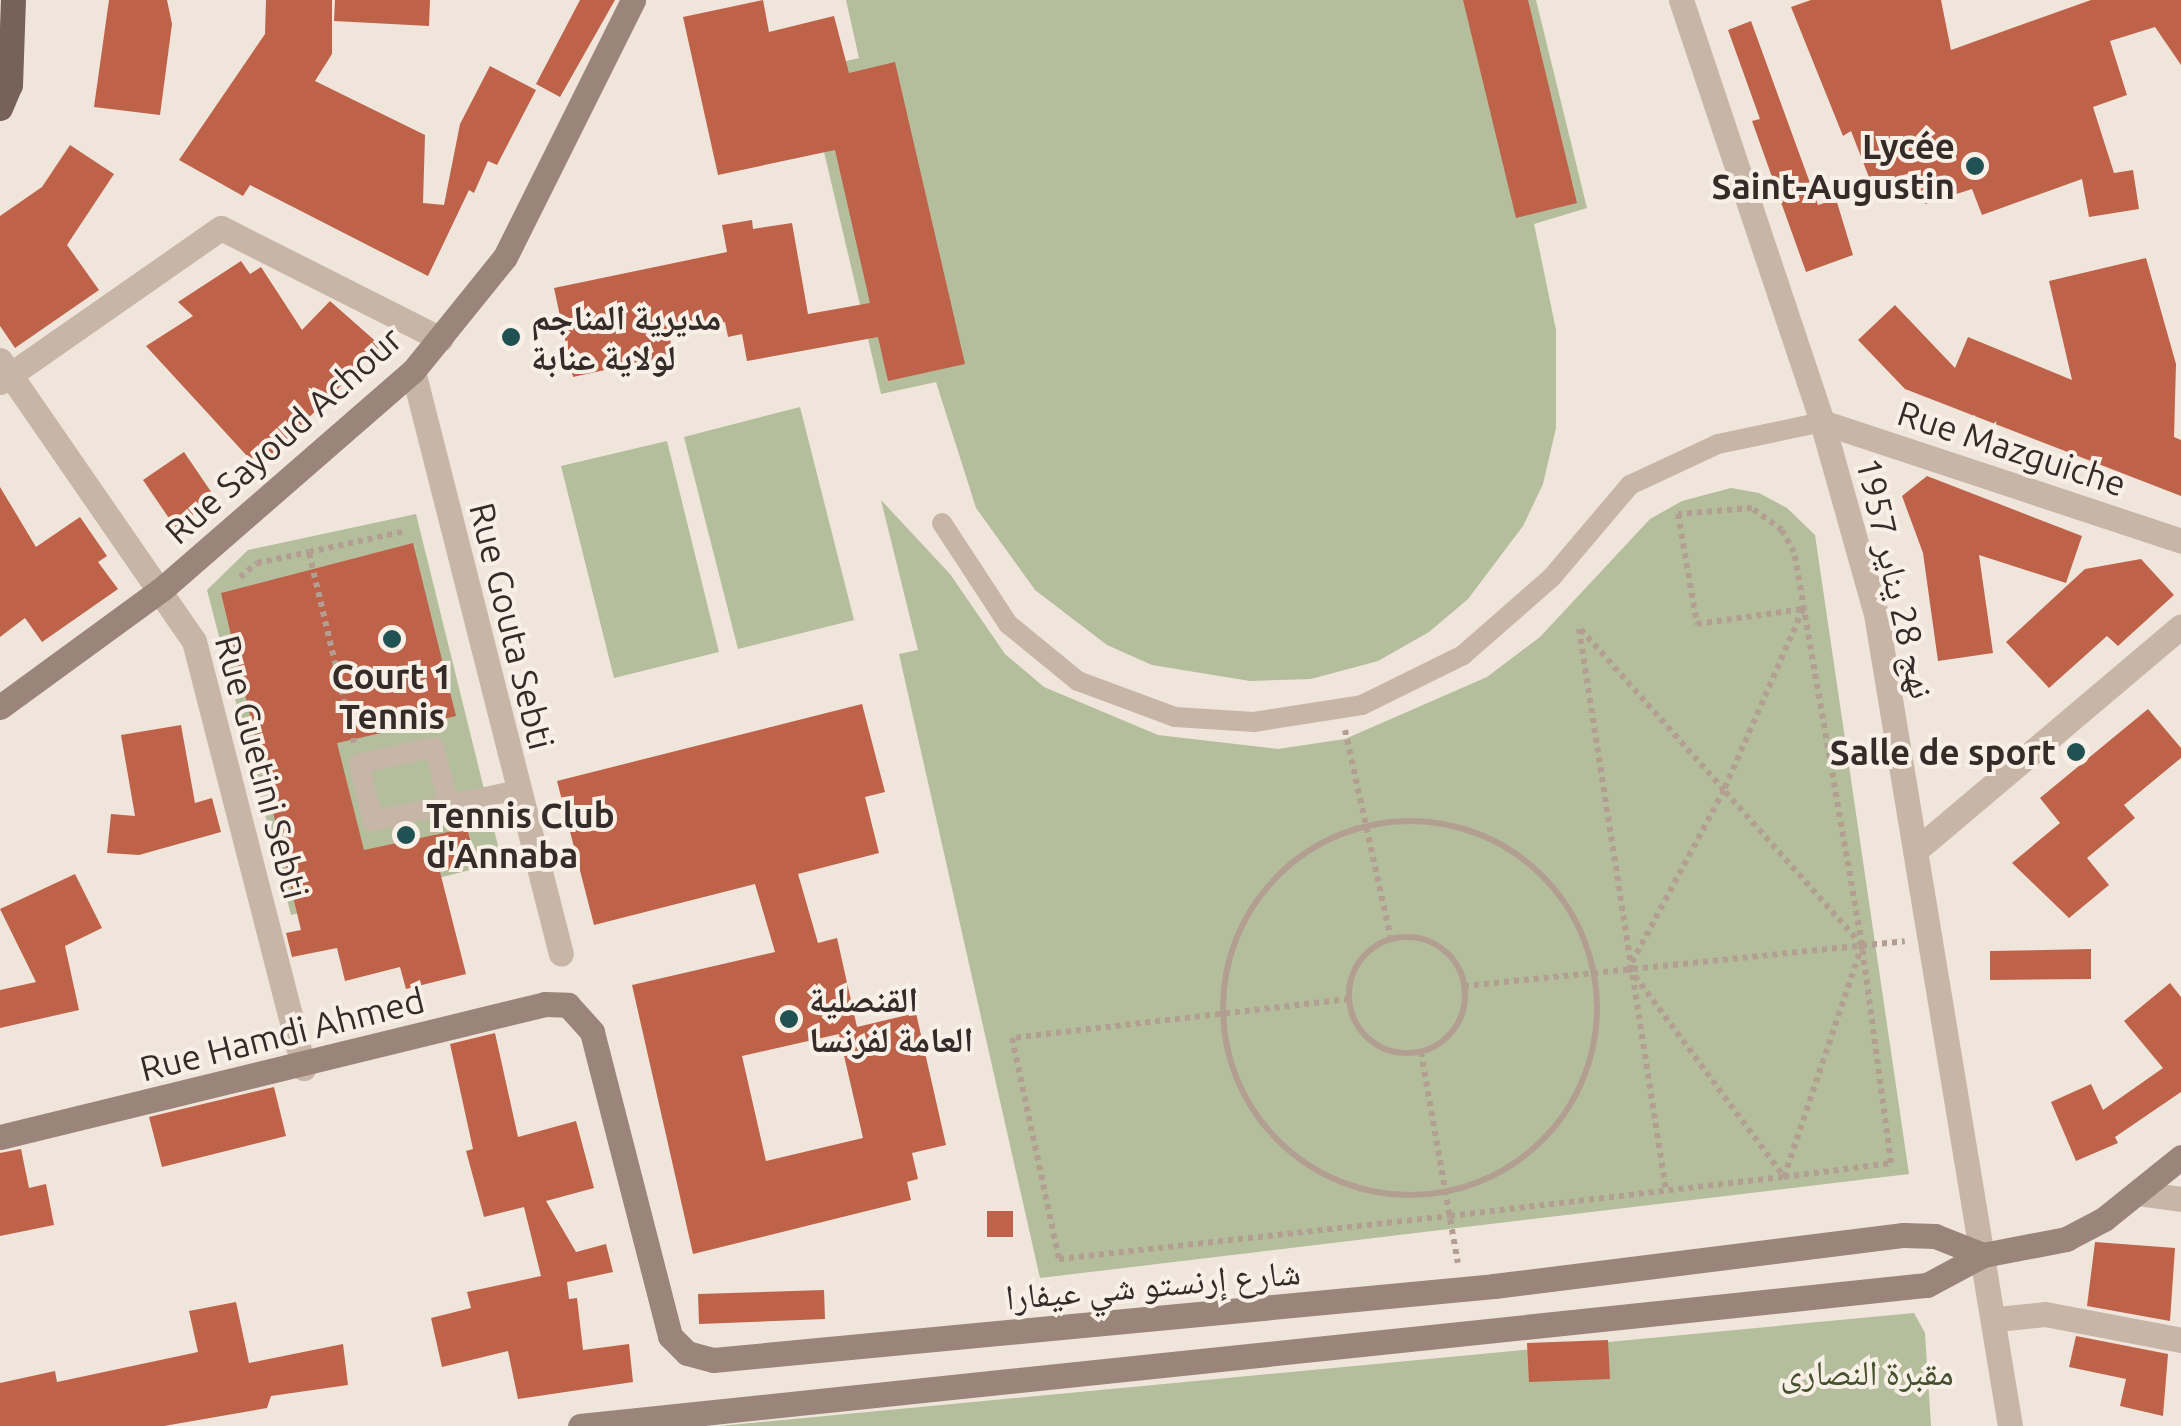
<!DOCTYPE html>
<meta charset="utf-8">
<style>
body{margin:0}
#map{position:relative;width:2181px;height:1426px;overflow:hidden;background:#f0e5db;font-family:Ubuntu,"Noto Naskh Arabic",sans-serif}
div>[style]{position:absolute}
[style*='--x']{left:calc(var(--x)*1px);top:calc(var(--y)*1px);width:calc(var(--w)*1px);rotate:calc(var(--a)*1deg)}
.green>*{inset:0;background:#b4be9c}
.building>*{inset:0;background:#bf624a}
.path>*{height:6px;margin-top:-3px;transform-origin:0;background:repeating-linear-gradient(90deg,#b39f92 0 5px,transparent 0 10px)}
.path>.ring{margin:-3px;padding:0;box-sizing:content-box;background:none;border:6px solid #b39f92;border-radius:50%}
.service>*{height:20px;margin:-10px;padding:0 10px;transform-origin:10px;border-radius:10px;background:#c7b5a8}
.minor>*{height:25px;margin:-12.5px;padding:0 12.5px;transform-origin:12.5px;border-radius:12.5px;background:#c7b5a8}
.tertiary>*{height:25px;margin:-12.5px;padding:0 12.5px;transform-origin:12.5px;border-radius:12.5px;background:#c7b5a8}
.secondary>*{height:25px;margin:-12.5px;padding:0 12.5px;transform-origin:12.5px;border-radius:12.5px;background:#9b8479}
.primary>*{height:25px;margin:-12.5px;padding:0 12.5px;transform-origin:12.5px;border-radius:12.5px;background:#766259}
.dots>*{width:28px;height:28px;translate:-50% -50%;box-sizing:border-box;border:5px solid #f8f0e7;border-radius:50%}
span{translate:-50% -50%;white-space:nowrap;text-align:center;line-height:1.15;-webkit-text-stroke:8px #f8f0e7;paint-order:stroke}
.poi-label{font-size:35px;color:#352b28;font-weight:700}
.right{translate:-100% -50%;text-align:right}
.left{translate:0 -50%;text-align:left}
.street-label{font-size:35px;color:#352b28}
.park-label{font-size:35px;color:#45512d}
</style>
<div id="map">
<div class="green">
<div style="clip-path:polygon(846px 0,1536px 0,1587px 208px,1534px 224px,1556px 330px,1556px 428px,1543px 484px,1523px 526px,1468px 599px,1429px 632px,1378px 661px,1311px 679px,1250px 681px,1152px 665px,1107px 645px,1035px 590px,976px 508px,936px 382px,881px 394px,805px 71px,859px 58px)"></div>
<div style="clip-path:polygon(800px 407px,854px 620px,738px 649px,684px 437px)"></div>
<div style="clip-path:polygon(667px 441px,719px 652px,614px 678px,561px 466px)"></div>
<div style="clip-path:polygon(1731px 488px,1759px 493px,1787px 508px,1815px 535px,1909px 1174px,1040px 1278px,899px 654px,918px 650px,881px 500px,950px 574px,1005px 654px,1044px 687px,1158px 735px,1278px 749px,1345px 739px,1487px 677px,1540px 637px,1650px 519px,1682px 501px)"></div>
<div style="clip-path:polygon(416px 514px,502px 862px,291px 915px,207px 590px,248px 550px)"></div>
<div style="clip-path:polygon(1914px 1313px,1925px 1333px,1931px 1426px,719px 1426px)"></div>
</div>
<div class="building">
<div style="clip-path:polygon(109px 0,167px 0,172px 24px,160px 115px,94px 107px)"></div>
<div style="clip-path:polygon(266px 0,332px 0,332px 54px,315px 81px,425px 135px,423px 203px,444px 205px,460px 124px,490px 66px,536px 90px,497px 165px,488px 161px,474px 193px,469px 190px,428px 276px,250px 185px,243px 196px,179px 160px,265px 34px)"></div>
<div style="clip-path:polygon(335px 0,430px 0,429px 26px,334px 21px)"></div>
<div style="clip-path:polygon(580px 0,615px 0,560px 97px,536px 84px)"></div>
<div style="clip-path:polygon(763px 0,769px 32px,834px 16px,849px 73px,895px 62px,965px 364px,888px 381px,878px 337px,747px 361px,742px 334px,728px 337px,725px 322px,669px 333px,673px 355px,573px 377px,554px 288px,727px 252px,722px 225px,752px 220px,753px 229px,792px 223px,808px 314px,870px 303px,835px 150px,718px 175px,683px 17px)"></div>
<div style="clip-path:polygon(1463px 0,1528px 0,1577px 203px,1516px 218px)"></div>
<div style="clip-path:polygon(1811px 0,1941px 0,1951px 50px,2091px 0,2181px 0,2181px 65px,2155px 27px,2110px 41px,2127px 95px,2093px 107px,2114px 173px,2133px 170px,2139px 209px,2089px 217px,2082px 179px,1982px 215px,1972px 189px,1925px 204px,1913px 172px,1872px 185px,1851px 131px,1843px 136px,1791px 7px)"></div>
<div style="clip-path:polygon(1751px 21px,1818px 205px,1836px 199px,1853px 255px,1806px 272px,1752px 121px,1760px 119px,1728px 30px)"></div>
<div style="clip-path:polygon(70px 145px,114px 174px,67px 245px,99px 290px,15px 348px,0 326px,0 216px,42px 187px)"></div>
<div style="clip-path:polygon(2146px 258px,2176px 364px,2174px 437px,2181px 440px,2181px 496px,1905px 389px,1858px 340px,1895px 305px,1955px 368px,1968px 337px,2072px 380px,2049px 281px)"></div>
<div style="clip-path:polygon(241px 261px,250px 274px,261px 267px,302px 330px,330px 301px,381px 346px,258px 468px,146px 346px,193px 316px,178px 302px)"></div>
<div style="clip-path:polygon(184px 452px,216px 499px,175px 527px,143px 480px)"></div>
<div style="clip-path:polygon(1927px 476px,2082px 536px,2066px 583px,1979px 555px,1993px 653px,1938px 661px,1923px 553px,1902px 496px)"></div>
<div style="clip-path:polygon(0 487px,36px 547px,80px 517px,107px 556px,98px 562px,118px 589px,42px 642px,25px 618px,0 637px)"></div>
<div style="clip-path:polygon(413px 543px,456px 716px,337px 743px,364px 850px,467px 828px,476px 863px,440px 872px,466px 974px,406px 989px,400px 967px,345px 981px,337px 948px,292px 957px,286px 933px,301px 930px,221px 593px)"></div>
<div style="clip-path:polygon(2141px 559px,2174px 595px,2118px 646px,2107px 636px,2049px 688px,2006px 642px,2085px 569px)"></div>
<div style="clip-path:polygon(evenodd,862px 704px,885px 792px,865px 797px,879px 853px,798px 874px,818px 943px,837px 938px,857px 1027px,916px 1013px,946px 1145px,912px 1153px,918px 1179px,907px 1182px,911px 1200px,693px 1254px,632px 985px,775px 952px,755px 884px,594px 925px,557px 781px,862px 704px,839px 1034px,863px 1138px,766px 1161px,742px 1056px,839px 1034px)"></div>
<div style="clip-path:polygon(2148px 709px,2181px 748px,2181px 758px,2124px 805px,2135px 818px,2087px 858px,2109px 885px,2069px 918px,2012px 863px,2060px 823px,2040px 798px)"></div>
<div style="clip-path:polygon(181px 725px,195px 803px,212px 798px,221px 832px,139px 855px,107px 853px,111px 814px,135px 816px,121px 735px)"></div>
<div style="clip-path:polygon(75px 874px,102px 928px,65px 946px,79px 1010px,0 1028px,0 990px,36px 982px,0 909px)"></div>
<div style="clip-path:polygon(2091px 949px,2091px 979px,1990px 980px,1990px 951px)"></div>
<div style="clip-path:polygon(2170px 983px,2181px 997px,2181px 1092px,2115px 1137px,2118px 1143px,2076px 1161px,2051px 1102px,2091px 1084px,2103px 1110px,2163px 1068px,2124px 1021px)"></div>
<div style="clip-path:polygon(495px 1033px,518px 1137px,576px 1121px,594px 1188px,546px 1201px,576px 1252px,606px 1244px,613px 1272px,567px 1282px,569px 1299px,577px 1298px,583px 1350px,629px 1344px,633px 1382px,518px 1399px,508px 1351px,442px 1367px,431px 1318px,471px 1308px,467px 1292px,541px 1276px,524px 1207px,484px 1217px,466px 1151px,473px 1149px,450px 1044px)"></div>
<div style="clip-path:polygon(274px 1087px,286px 1136px,162px 1167px,149px 1117px)"></div>
<div style="clip-path:polygon(21px 1149px,29px 1188px,46px 1184px,54px 1225px,0 1236px,0 1153px)"></div>
<div style="clip-path:polygon(987px 1211px,1013px 1211px,1013px 1237px,987px 1237px)"></div>
<div style="clip-path:polygon(2095px 1242px,2175px 1248px,2170px 1321px,2087px 1306px)"></div>
<div style="clip-path:polygon(824px 1290px,825px 1319px,699px 1324px,698px 1294px)"></div>
<div style="clip-path:polygon(236px 1302px,249px 1363px,343px 1344px,348px 1385px,271px 1396px,267px 1408px,164px 1426px,0 1426px,0 1383px,55px 1371px,57px 1382px,198px 1352px,189px 1311px)"></div>
<div style="clip-path:polygon(2076px 1336px,2168px 1354px,2163px 1416px,2120px 1406px,2126px 1379px,2069px 1367px)"></div>
<div style="clip-path:polygon(1608px 1340px,1610px 1379px,1529px 1382px,1527px 1343px)"></div>
</div>
<div class="path">
<div style="--x:240;--y:577;--w:22;--a:-39"></div>
<div style="--x:257;--y:563;--w:53;--a:-11.9"></div>
<div style="--x:1579;--y:629;--w:569;--a:81.2"></div>
<div style="--x:1345;--y:730;--w:214;--a:77.6"></div>
<div style="--x:354;--y:743;--w:196;--a:-103.3"></div>
<div style="--x:309;--y:552;--w:99;--a:-12.2"></div>
<div class="ring" style="left:1223px;top:821px;width:368px;height:368px"></div>
<div class="ring" style="left:1349px;top:937px;width:110px;height:110px"></div>
<div style="--x:1464;--y:986;--w:443;--a:-5.8"></div>
<div style="--x:1349;--y:999;--w:339;--a:173.4"></div>
<div style="--x:1012;--y:1038;--w:226;--a:78"></div>
<div style="--x:1059;--y:1259;--w:393;--a:-6.3"></div>
<div style="--x:1450;--y:1216;--w:336;--a:-6.7"></div>
<div style="--x:1784;--y:1177;--w:108;--a:-7.5"></div>
<div style="--x:1891;--y:1163;--w:220;--a:-97.6"></div>
<div style="--x:1862;--y:945;--w:399;--a:-99.8"></div>
<div style="--x:1794;--y:552;--w:25;--a:-119"></div>
<div style="--x:1782;--y:530;--w:37;--a:-144"></div>
<div style="--x:1752;--y:508;--w:74;--a:175.4"></div>
<div style="--x:1678;--y:514;--w:112;--a:80.2"></div>
<div style="--x:1697;--y:624;--w:107;--a:-8.1"></div>
<div style="--x:1803;--y:609;--w:197;--a:113.6"></div>
<div style="--x:1724;--y:790;--w:202;--a:118.1"></div>
<div style="--x:1629;--y:968;--w:260;--a:53.4"></div>
<div style="--x:1784;--y:1177;--w:245;--a:-71.4"></div>
<div style="--x:1862;--y:945;--w:208;--a:-131.7"></div>
<div style="--x:1724;--y:790;--w:218;--a:-131.7"></div>
<div style="--x:1421;--y:1052;--w:214;--a:80.1"></div>
</div>
<div class="service">
<div style="--x:942;--y:523;--w:121;--a:56.8"></div>
<div style="--x:1008;--y:624;--w:90;--a:39.2"></div>
<div style="--x:1078;--y:681;--w:103;--a:20.4"></div>
<div style="--x:1175;--y:717;--w:79;--a:3.6"></div>
<div style="--x:1254;--y:722;--w:109;--a:-8.9"></div>
<div style="--x:1362;--y:705;--w:113;--a:-26.3"></div>
<div style="--x:1463;--y:655;--w:118;--a:-41.2"></div>
<div style="--x:1552;--y:577;--w:121;--a:-49.7"></div>
<div style="--x:1630;--y:485;--w:97;--a:-25"></div>
<div style="--x:1718;--y:444;--w:106;--a:-11.9"></div>
<div style="--x:449;--y:805;--w:60;--a:-104.5"></div>
<div style="--x:434;--y:747;--w:77;--a:167.2"></div>
<div style="--x:359;--y:764;--w:59;--a:76.2"></div>
<div style="--x:373;--y:821;--w:147;--a:-12.1"></div>
</div>
<div class="minor">
<div style="--x:0;--y:360;--w:341;--a:55.4"></div>
<div style="--x:194;--y:641;--w:441;--a:75.6"></div>
<div style="--x:413;--y:371;--w:601;--a:75.76"></div>
<div style="--x:0;--y:382;--w:269;--a:-34.9"></div>
<div style="--x:221;--y:228;--w:246;--a:26.8"></div>
<div style="--x:1822;--y:422;--w:378;--a:18.3"></div>
<div style="--x:1915;--y:851;--w:348;--a:-40.2"></div>
<div style="--x:2138;--y:1193;--w:43;--a:7.9"></div>
<div style="--x:1997;--y:1319;--w:48;--a:-5.9"></div>
<div style="--x:2045;--y:1314;--w:138;--a:10.8"></div>
</div>
<div class="tertiary">
<div style="--x:1681;--y:0;--w:445;--a:71.5"></div>
<div style="--x:1822;--y:422;--w:199;--a:74.3"></div>
<div style="--x:1876;--y:614;--w:823;--a:80.63"></div>
</div>
<div class="secondary">
<div style="--x:0;--y:707;--w:200;--a:-36.1"></div>
<div style="--x:162;--y:589;--w:332;--a:-41"></div>
<div style="--x:413;--y:371;--w:146;--a:-51.1"></div>
<div style="--x:505;--y:257;--w:287;--a:-63.5"></div>
<div style="--x:0;--y:1137;--w:561;--a:-13.71"></div>
<div style="--x:545;--y:1004;--w:23;--a:2"></div>
<div style="--x:568;--y:1005;--w:36;--a:48"></div>
<div style="--x:592;--y:1032;--w:314;--a:75.6"></div>
<div style="--x:670;--y:1336;--w:24;--a:45"></div>
<div style="--x:687;--y:1353;--w:27;--a:15"></div>
<div style="--x:713;--y:1360;--w:784;--a:-5.41"></div>
<div style="--x:1494;--y:1286;--w:413;--a:-7.1"></div>
<div style="--x:1904;--y:1235;--w:31;--a:2"></div>
<div style="--x:1935;--y:1236;--w:52;--a:21.6"></div>
<div style="--x:580;--y:1426;--w:1354;--a:-5.98"></div>
<div style="--x:1927;--y:1285;--w:64;--a:-28.2"></div>
<div style="--x:1983;--y:1255;--w:85;--a:-10.9"></div>
<div style="--x:2066;--y:1239;--w:43;--a:-27.8"></div>
<div style="--x:2104;--y:1219;--w:99;--a:-38.8"></div>
</div>
<div class="primary">
<div style="--x:0;--y:108;--w:25;--a:-67"></div>
<div style="--x:10;--y:85;--w:85;--a:-88"></div>
</div>
<div class="dots">
<div style="left:1975px;top:166px;background:#205254"></div>
<div style="left:511px;top:337px;background:#205254"></div>
<div style="left:392px;top:639px;background:#205254"></div>
<div style="left:2076px;top:752px;background:#205254"></div>
<div style="left:406px;top:835px;background:#205254"></div>
<div style="left:789px;top:1019px;background:#205254"></div>
</div>
<div class="poi-label">
<span class="right" style="left:1955px;top:166px">Lycée<br>Saint-Augustin</span>
<span class="left" style="left:531px;top:337px">مديرية المناجم<br>لولاية عنابة</span>
<span style="left:392px;top:696px">Court 1<br>Tennis</span>
<span class="right" style="left:2056px;top:752px">Salle de sport</span>
<span class="left" style="left:426px;top:835px">Tennis Club<br>d'Annaba</span>
<span class="left" style="left:809px;top:1019px">القنصلية<br>العامة لفرنسا</span>
</div>
<div class="street-label">
<span style="left:283px;top:435px;rotate:-42deg">Rue Sayoud Achour</span>
<span style="left:2012px;top:448px;rotate:18deg">Rue Mazguiche</span>
<span style="left:1896px;top:578px;rotate:77deg">نهج 28 يناير 1957</span>
<span style="left:512px;top:626px;rotate:76deg">Rue Gouta Sebti</span>
<span style="left:262px;top:767px;rotate:75deg">Rue Guetini Sebti</span>
<span style="left:282px;top:1034px;rotate:-14deg">Rue Hamdi Ahmed</span>
<span style="left:1153px;top:1284px;rotate:-5deg">شارع إرنستو شي عيفارا</span>
</div>
<div class="park-label">
<span style="left:1867px;top:1372px">مقبرة النصارى</span>
</div>
</div>
